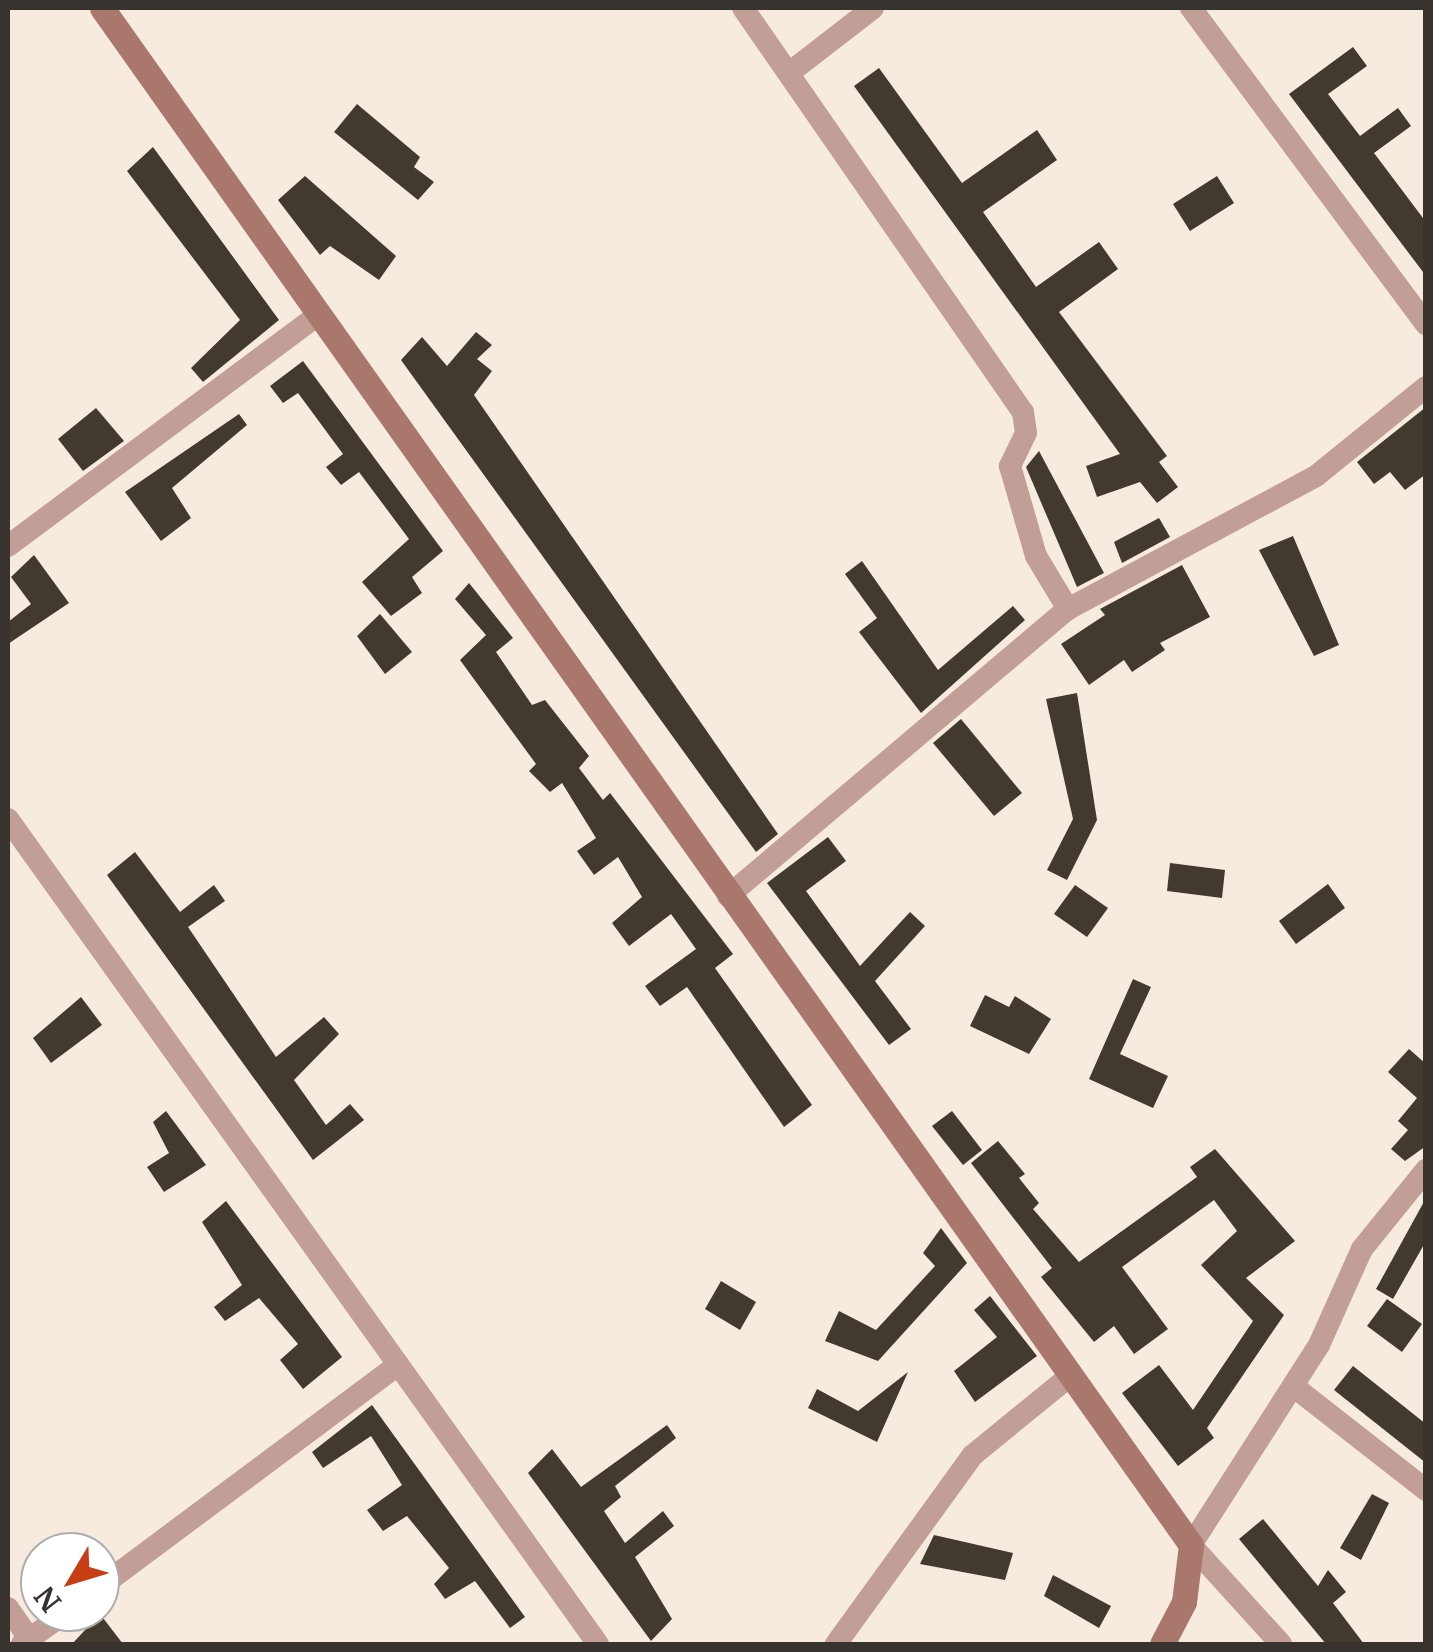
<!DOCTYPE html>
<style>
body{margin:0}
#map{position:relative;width:1433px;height:1652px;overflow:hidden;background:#f7ebdf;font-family:Merriweather,serif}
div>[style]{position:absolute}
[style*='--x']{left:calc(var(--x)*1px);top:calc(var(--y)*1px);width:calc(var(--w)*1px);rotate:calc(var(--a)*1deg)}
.building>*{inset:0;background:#42392f}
.street>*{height:22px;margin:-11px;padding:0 11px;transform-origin:11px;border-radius:11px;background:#c19e96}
.secondary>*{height:25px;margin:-12.5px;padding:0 12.5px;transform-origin:12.5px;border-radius:12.5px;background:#a9776c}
span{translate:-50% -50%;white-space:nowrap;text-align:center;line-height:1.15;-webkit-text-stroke:10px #fff;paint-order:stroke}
.frame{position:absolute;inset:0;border:10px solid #38332e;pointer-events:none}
.north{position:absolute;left:20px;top:1532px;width:100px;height:100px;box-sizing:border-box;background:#fff;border:2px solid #afadab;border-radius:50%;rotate:232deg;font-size:28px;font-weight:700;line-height:40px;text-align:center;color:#38332e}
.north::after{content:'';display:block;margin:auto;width:35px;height:45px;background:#c73e14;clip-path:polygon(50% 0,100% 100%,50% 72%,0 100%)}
</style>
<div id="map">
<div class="building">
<div style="clip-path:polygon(1353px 47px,1367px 66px,1328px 94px,1360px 136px,1398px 108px,1411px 126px,1374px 153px,1426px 222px,1426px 276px,1289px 94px)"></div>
<div style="clip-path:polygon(879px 68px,962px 183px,1037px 130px,1057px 160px,983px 212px,1036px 287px,1099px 242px,1118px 269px,1059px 312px,1167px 456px,1159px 462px,1178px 487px,1157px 503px,1140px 482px,1097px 497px,1086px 466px,1120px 454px,854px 86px)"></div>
<div style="clip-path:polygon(357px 104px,420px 157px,414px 167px,434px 182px,418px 200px,334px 132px)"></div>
<div style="clip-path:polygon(153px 147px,279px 320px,203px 382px,191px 368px,240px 320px,127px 171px)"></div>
<div style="clip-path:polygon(305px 176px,396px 256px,379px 280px,330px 246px,320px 255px,278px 200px)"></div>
<div style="clip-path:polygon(1217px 176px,1234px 203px,1190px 231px,1173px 204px)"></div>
<div style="clip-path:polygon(476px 332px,492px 345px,477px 359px,492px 371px,474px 395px,778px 834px,756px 852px,401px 360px,422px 337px,447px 366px)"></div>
<div style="clip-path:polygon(303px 361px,443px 551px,412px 577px,422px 593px,391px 616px,362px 582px,409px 539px,359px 472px,341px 485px,326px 467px,343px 454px,298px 393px,283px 403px,270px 386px)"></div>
<div style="clip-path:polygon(1426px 407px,1426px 474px,1405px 490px,1390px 472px,1374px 484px,1357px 462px)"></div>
<div style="clip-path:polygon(96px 408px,124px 441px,83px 471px,58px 439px)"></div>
<div style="clip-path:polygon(239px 414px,247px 425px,172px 488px,191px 518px,161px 541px,125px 492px)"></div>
<div style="clip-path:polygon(1039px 451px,1104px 573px,1077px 587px,1026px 467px)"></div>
<div style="clip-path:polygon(1159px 518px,1170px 537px,1122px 563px,1114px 542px)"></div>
<div style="clip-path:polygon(1293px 536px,1339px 645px,1314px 656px,1259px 550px)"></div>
<div style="clip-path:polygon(34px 555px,69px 603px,8px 644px,8px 622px,31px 604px,11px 577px)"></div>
<div style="clip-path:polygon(862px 561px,938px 670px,1013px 606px,1025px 620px,921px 713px,859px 632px,877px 618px,845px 574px)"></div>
<div style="clip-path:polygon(1182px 565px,1210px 617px,1160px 643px,1165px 650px,1132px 672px,1124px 660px,1089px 685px,1061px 644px,1105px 615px,1100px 609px)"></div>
<div style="clip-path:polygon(469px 583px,513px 638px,496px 652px,532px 705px,545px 700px,589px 756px,579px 768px,603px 800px,610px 793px,733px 954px,715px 968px,812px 1105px,784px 1127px,687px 987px,660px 1006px,645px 986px,696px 949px,671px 914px,629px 946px,612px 923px,642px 897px,618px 857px,594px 875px,577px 851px,596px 838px,562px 783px,550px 792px,529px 771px,536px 764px,460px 660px,486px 635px,455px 599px)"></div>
<div style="clip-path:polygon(380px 614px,412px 652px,385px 674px,357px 636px)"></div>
<div style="clip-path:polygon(1077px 693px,1097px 820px,1067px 880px,1047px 870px,1073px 819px,1046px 699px)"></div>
<div style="clip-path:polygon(961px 719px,1022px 793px,994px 816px,933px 743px)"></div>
<div style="clip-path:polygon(828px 837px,846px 861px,806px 891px,860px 966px,910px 912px,925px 926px,875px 981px,911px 1029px,889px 1045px,767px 883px)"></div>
<div style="clip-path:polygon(135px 852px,180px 912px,214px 885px,225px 901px,188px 927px,276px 1057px,324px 1017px,339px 1034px,294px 1080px,326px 1125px,350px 1104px,364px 1120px,313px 1160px,107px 875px)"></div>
<div style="clip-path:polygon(1170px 863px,1225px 870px,1222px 898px,1167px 891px)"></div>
<div style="clip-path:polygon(1328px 884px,1345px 908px,1296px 944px,1279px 921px)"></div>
<div style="clip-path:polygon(1075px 885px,1108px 908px,1087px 937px,1054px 914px)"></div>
<div style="clip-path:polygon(1133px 979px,1151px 987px,1120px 1054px,1168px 1076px,1153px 1108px,1089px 1079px)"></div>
<div style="clip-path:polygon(985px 995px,1009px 1007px,1015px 996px,1051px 1019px,1029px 1054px,970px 1026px)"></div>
<div style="clip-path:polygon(81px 997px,102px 1025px,51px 1063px,33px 1038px)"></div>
<div style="clip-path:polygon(1409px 1049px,1426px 1064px,1426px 1146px,1405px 1161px,1391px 1149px,1408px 1130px,1398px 1121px,1417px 1098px,1388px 1072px)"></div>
<div style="clip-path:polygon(166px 1111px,206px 1165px,164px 1192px,147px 1167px,169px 1153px,153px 1122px)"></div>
<div style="clip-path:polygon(952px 1111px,982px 1150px,963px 1165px,932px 1126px)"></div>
<div style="clip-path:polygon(998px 1141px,1025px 1174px,1019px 1178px,1039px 1203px,1033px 1209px,1079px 1262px,1197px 1177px,1190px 1167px,1215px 1149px,1295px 1241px,1246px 1278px,1284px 1315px,1207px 1428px,1214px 1438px,1178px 1466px,1122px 1393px,1159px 1365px,1193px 1410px,1253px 1321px,1201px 1265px,1237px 1231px,1214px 1200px,1122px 1267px,1168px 1329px,1134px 1354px,1114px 1326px,1094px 1342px,1041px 1277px,1052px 1268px,971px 1163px)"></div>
<div style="clip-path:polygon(1426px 1198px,1426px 1241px,1393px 1299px,1376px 1289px)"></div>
<div style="clip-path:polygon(226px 1201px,342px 1357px,303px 1389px,280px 1360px,298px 1344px,259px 1298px,225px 1321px,214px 1307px,242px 1285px,202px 1222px)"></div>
<div style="clip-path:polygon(941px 1228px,967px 1263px,878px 1361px,825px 1341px,839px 1311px,876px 1330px,935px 1266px,923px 1253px)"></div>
<div style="clip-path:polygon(721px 1281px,756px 1302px,740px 1330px,705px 1309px)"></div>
<div style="clip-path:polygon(990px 1296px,1037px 1356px,975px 1402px,954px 1371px,997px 1337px,974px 1310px)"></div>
<div style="clip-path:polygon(1387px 1299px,1422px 1324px,1402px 1352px,1367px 1326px)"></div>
<div style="clip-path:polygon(1353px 1366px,1426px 1424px,1426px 1463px,1334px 1390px)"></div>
<div style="clip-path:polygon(908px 1372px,877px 1442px,808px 1408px,817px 1389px,858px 1411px)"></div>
<div style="clip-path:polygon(372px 1405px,525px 1617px,510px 1628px,475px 1581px,445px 1599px,434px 1584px,449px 1568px,407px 1516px,383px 1531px,367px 1510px,402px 1485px,371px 1436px,323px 1468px,312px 1452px)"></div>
<div style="clip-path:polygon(667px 1425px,676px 1438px,615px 1486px,621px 1497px,604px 1511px,625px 1543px,663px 1511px,674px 1526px,635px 1557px,672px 1619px,651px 1641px,528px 1473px,552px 1449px,581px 1487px)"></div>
<div style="clip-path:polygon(1372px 1494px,1389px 1503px,1361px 1560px,1340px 1548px)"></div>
<div style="clip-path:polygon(1263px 1519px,1318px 1586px,1328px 1570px,1346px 1592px,1333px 1603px,1364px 1644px,1326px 1644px,1239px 1539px)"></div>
<div style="clip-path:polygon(934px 1535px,1013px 1553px,1005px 1580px,920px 1564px)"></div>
<div style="clip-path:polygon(1053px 1575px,1111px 1606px,1099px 1628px,1044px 1596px)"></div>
<div style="clip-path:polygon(100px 1614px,123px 1644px,72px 1644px)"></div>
</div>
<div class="street">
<div style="--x:743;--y:8;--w:492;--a:55.3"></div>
<div style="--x:1023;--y:412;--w:21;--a:82"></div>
<div style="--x:1026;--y:433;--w:37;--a:116"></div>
<div style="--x:1010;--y:466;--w:94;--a:73.9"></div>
<div style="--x:1036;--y:556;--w:62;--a:58.9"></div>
<div style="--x:1191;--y:8;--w:394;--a:53.4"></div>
<div style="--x:789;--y:73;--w:106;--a:-37.7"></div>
<div style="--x:8;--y:546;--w:387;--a:-36.7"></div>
<div style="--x:8;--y:819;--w:1014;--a:54.43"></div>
<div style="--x:728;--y:896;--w:445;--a:-40.2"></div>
<div style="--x:1068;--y:609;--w:281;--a:-28.2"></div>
<div style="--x:1316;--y:476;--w:141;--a:-39"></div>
<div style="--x:1293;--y:1386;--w:169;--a:38"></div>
<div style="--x:100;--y:1587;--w:372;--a:-36.7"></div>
<div style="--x:8;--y:1608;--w:44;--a:55.2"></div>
<div style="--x:22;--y:1644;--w:55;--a:-35.4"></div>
<div style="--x:836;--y:1644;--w:233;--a:-54.1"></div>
<div style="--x:973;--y:1455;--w:125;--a:-39.2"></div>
<div style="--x:1281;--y:1644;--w:134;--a:-132.3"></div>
<div style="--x:1191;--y:1545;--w:237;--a:-57.4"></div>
<div style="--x:1319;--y:1345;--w:105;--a:-65.9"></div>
<div style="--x:1362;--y:1249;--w:102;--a:-51"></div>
</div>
<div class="secondary">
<div style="--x:102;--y:8;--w:1884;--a:54.68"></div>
<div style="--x:1191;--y:1545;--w:57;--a:97"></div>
<div style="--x:1184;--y:1602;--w:47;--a:117.6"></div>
</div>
<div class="frame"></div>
<div class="north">N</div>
</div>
